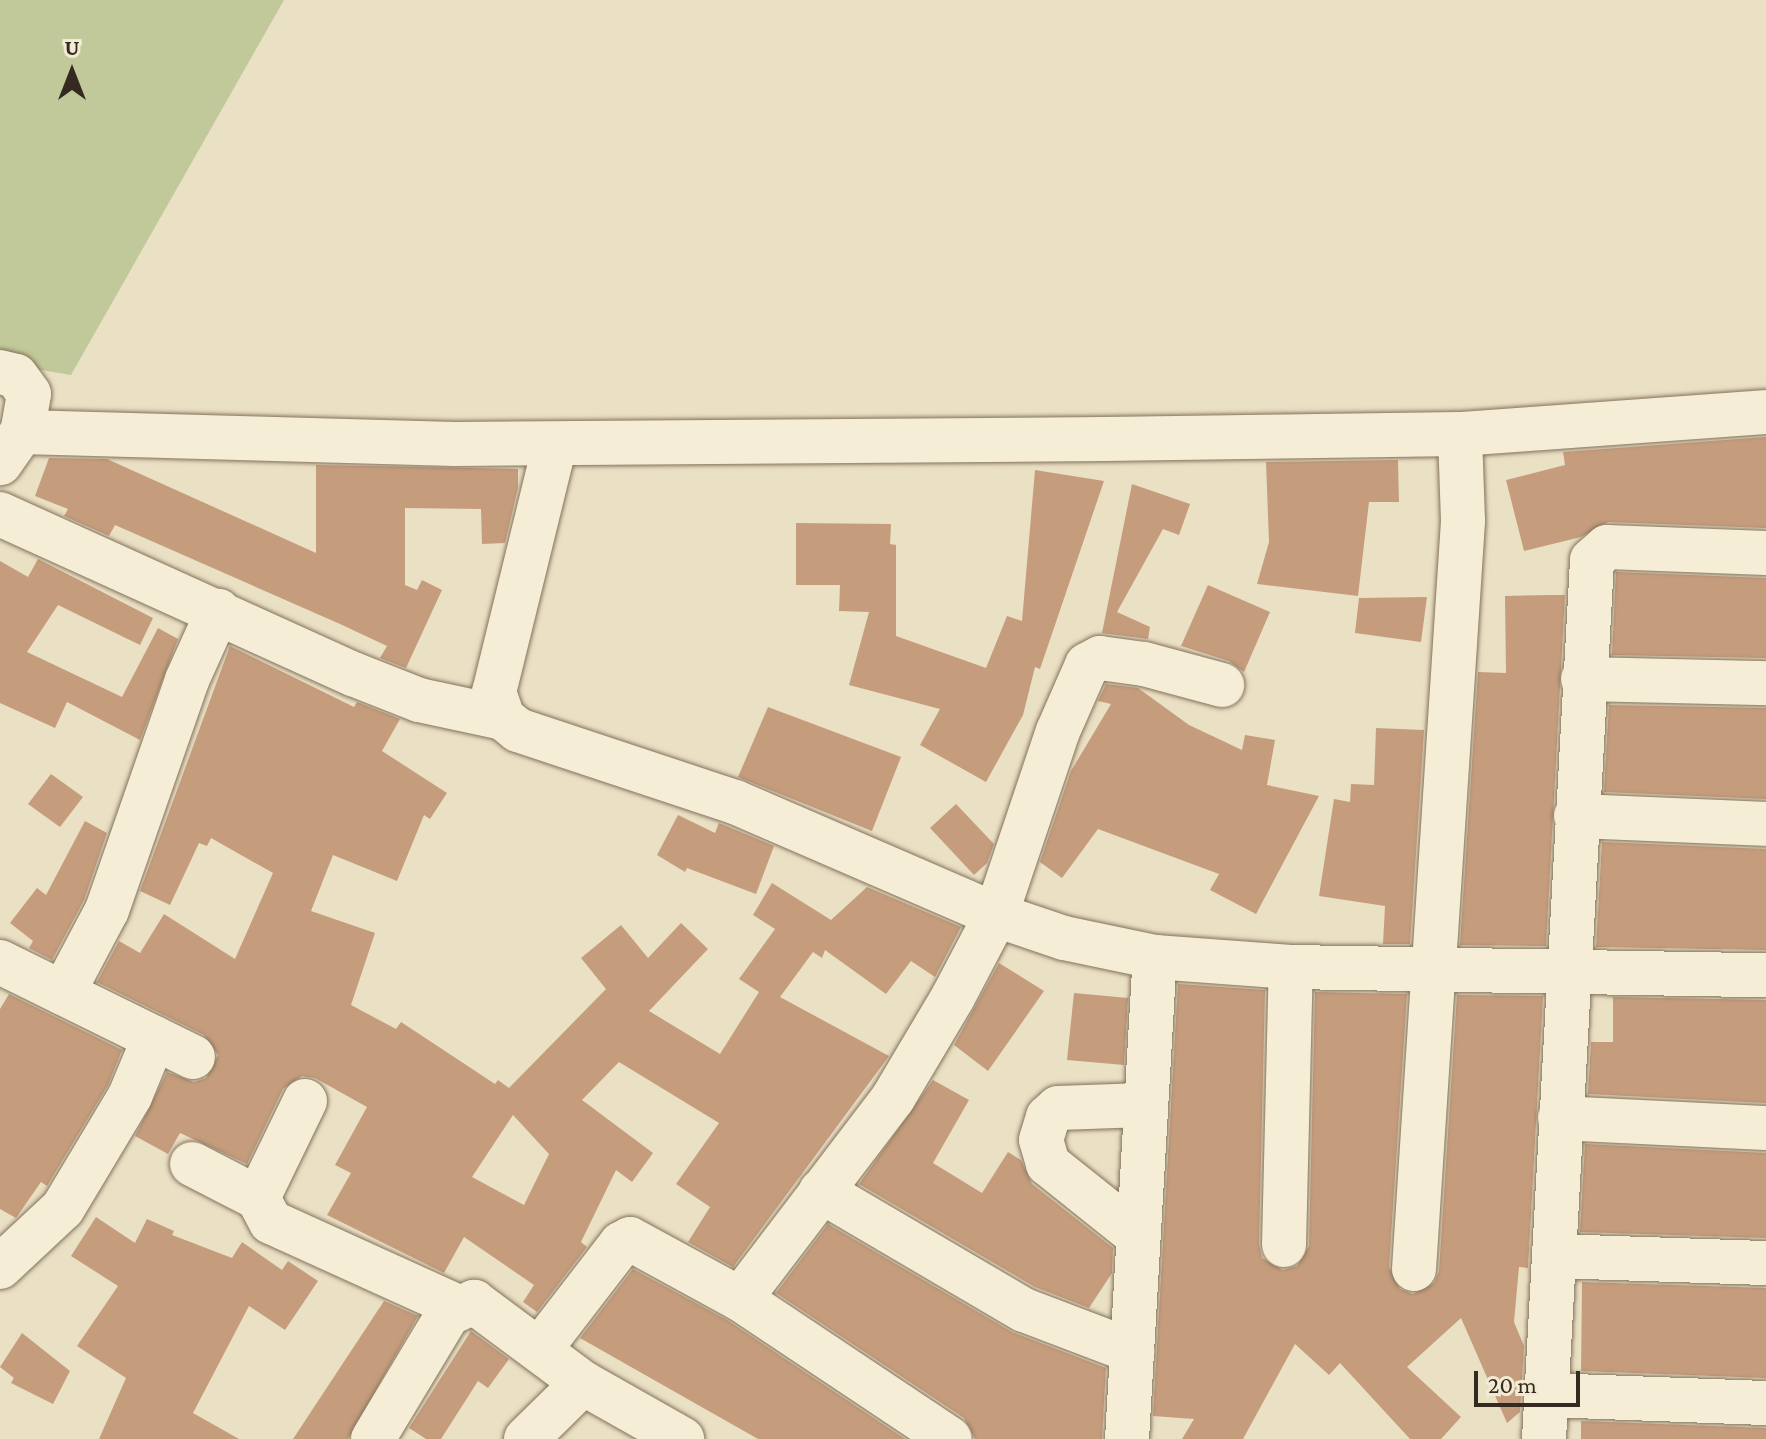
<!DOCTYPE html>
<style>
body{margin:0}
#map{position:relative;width:1766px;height:1439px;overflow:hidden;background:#eae0c4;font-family:"Crimson Pro",serif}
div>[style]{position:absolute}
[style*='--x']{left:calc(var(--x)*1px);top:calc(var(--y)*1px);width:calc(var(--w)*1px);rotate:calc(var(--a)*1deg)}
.green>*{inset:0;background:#c1c899}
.building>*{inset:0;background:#c59d7d}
.roads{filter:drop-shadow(0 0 2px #84725c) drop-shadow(0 0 2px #84725c)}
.minor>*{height:44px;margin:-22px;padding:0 22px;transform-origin:22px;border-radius:22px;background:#f6edd7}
span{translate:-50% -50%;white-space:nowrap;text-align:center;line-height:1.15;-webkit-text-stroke:6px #f2ead3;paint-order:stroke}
.north{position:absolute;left:32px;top:32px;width:80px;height:80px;-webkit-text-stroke:6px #f2ead3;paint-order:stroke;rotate:0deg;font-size:22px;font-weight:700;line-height:32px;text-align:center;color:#352a1f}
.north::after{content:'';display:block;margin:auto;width:28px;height:36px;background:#352a1f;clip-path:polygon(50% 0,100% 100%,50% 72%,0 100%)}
.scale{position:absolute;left:1474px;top:1371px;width:106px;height:36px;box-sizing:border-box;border:4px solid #352a1f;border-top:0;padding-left:10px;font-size:24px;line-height:28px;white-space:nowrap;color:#352a1f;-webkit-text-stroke:6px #f2ead3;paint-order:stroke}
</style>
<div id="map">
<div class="green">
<div style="clip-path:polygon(0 0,284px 0,71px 375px,0 363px)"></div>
</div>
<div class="building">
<div style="clip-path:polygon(1766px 437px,1766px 528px,1608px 522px,1581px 537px,1524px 551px,1506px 480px,1565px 465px,1563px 452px)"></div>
<div style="clip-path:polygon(49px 458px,107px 459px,316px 553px,316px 465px,518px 469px,518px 488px,505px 543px,482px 544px,481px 509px,405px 508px,405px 585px,417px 590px,422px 580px,442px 590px,406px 668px,380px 658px,387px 646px,340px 624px,115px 525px,109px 536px,64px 516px,68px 509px,35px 496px)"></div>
<div style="clip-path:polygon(1398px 460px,1399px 502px,1369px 502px,1358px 596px,1257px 584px,1269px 542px,1266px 462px)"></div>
<div style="clip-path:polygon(1035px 470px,1104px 481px,1040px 669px,1035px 667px,1023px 715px,986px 782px,920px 745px,940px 709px,849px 685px,869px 612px,839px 611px,840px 585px,796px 585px,796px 523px,891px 524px,890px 544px,896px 545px,896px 636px,986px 668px,1007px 616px,1022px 621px)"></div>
<div style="clip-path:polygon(1132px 484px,1190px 504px,1179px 535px,1163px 529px,1117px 612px,1150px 627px,1148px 639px,1102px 633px)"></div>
<div style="clip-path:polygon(38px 559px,153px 618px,140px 645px,58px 605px,27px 652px,122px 697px,158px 628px,178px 639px,140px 740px,67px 702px,55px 728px,0 703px,0 561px,28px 577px)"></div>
<div style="clip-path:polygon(1616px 572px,1766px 578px,1766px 658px,1612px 655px)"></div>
<div style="clip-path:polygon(1208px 585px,1270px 612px,1244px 672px,1229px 661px,1181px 646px)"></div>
<div style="clip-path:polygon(1552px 595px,1565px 595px,1546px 946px,1460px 945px,1478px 672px,1506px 673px,1505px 596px)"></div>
<div style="clip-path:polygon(1427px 597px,1421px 642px,1355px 633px,1359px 598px)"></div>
<div style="clip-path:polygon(evenodd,230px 646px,354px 707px,357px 702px,400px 719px,382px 751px,447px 793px,430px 819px,424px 815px,397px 881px,333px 855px,311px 911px,375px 933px,351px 1005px,396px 1029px,401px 1022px,495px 1084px,498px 1080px,509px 1088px,606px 989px,581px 958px,621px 925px,648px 958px,681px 923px,708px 949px,649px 1011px,720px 1054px,759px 992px,739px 979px,775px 929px,753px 915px,772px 883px,831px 920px,867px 887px,961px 927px,935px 977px,911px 961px,886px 994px,825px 950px,822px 958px,813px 952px,780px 997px,889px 1056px,733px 1267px,688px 1242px,710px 1207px,676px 1184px,719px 1123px,619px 1062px,582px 1100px,653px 1153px,632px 1182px,616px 1170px,581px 1242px,587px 1247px,537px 1312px,523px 1302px,534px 1285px,464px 1237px,444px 1273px,327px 1215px,351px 1173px,335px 1165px,367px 1107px,315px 1078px,302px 1076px,283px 1089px,247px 1164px,180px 1133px,168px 1154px,135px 1136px,167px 1072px,194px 1082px,206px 1078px,218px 1055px,204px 1035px,97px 982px,119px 941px,140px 953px,164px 914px,235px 959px,273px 873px,211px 838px,207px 846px,199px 843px,170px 905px,140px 891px,230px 646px,513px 1115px,549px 1154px,524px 1205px,472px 1177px,513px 1115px)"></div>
<div style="clip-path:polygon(1106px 684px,1138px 688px,1189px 725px,1242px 750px,1245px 735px,1275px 740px,1267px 785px,1319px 796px,1256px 914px,1210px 890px,1219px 874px,1098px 829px,1062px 878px,1040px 862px,1071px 771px,1111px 704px,1098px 701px)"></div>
<div style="clip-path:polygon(1609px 705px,1766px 708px,1766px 799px,1604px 792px)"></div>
<div style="clip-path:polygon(768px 707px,901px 757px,872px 831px,738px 777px)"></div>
<div style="clip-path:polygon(1376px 728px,1424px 730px,1410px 944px,1383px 944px,1385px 906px,1319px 896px,1334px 799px,1350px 802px,1351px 784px,1374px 785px)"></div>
<div style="clip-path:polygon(51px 774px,83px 797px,60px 827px,28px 804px)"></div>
<div style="clip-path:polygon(956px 804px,994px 844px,987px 863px,974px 875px,930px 828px)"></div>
<div style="clip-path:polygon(678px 815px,715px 833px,719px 823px,774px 846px,756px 894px,687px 868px,685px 872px,657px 855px)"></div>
<div style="clip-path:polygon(85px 821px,107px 833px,84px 900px,52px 960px,29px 948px,33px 941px,10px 923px,37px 888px,46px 895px)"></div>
<div style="clip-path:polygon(1602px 842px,1766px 849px,1766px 950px,1596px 947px)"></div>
<div style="clip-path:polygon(999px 963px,1044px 991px,988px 1071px,954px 1045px)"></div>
<div style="clip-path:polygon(1178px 984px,1265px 990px,1259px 1244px,1262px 1258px,1283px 1270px,1297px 1266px,1309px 1246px,1315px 992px,1407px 994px,1389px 1267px,1400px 1289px,1413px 1294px,1434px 1283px,1439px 1271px,1457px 995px,1543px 996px,1528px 1268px,1519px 1267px,1514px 1322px,1524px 1346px,1520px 1412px,1507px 1423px,1461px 1318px,1407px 1367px,1461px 1417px,1441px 1439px,1410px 1439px,1340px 1363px,1329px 1375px,1295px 1344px,1243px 1439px,1182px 1439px,1194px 1419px,1153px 1416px)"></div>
<div style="clip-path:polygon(1074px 993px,1128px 998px,1124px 1065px,1067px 1060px)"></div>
<div style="clip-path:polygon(9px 994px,122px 1050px,108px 1085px,47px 1186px,41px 1182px,16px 1218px,0 1209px,0 1009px)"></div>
<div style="clip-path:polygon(1613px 997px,1766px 1000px,1766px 1103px,1588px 1094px,1591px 1042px,1613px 1042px)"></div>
<div style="clip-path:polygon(933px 1080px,969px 1100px,933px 1163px,982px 1193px,1008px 1152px,1021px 1160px,1032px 1184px,1113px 1248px,1112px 1273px,1089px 1308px,1035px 1287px,859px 1184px)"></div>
<div style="clip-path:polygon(1585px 1144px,1766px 1153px,1766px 1238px,1580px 1232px)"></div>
<div style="clip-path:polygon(96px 1217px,135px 1243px,147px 1219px,174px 1231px,172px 1235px,232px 1258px,242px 1242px,282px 1270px,288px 1261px,318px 1281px,285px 1330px,249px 1306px,193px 1413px,239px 1439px,99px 1439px,126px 1378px,77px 1346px,118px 1286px,71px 1256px)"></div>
<div style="clip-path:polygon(828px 1224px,1012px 1332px,1106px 1368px,1102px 1439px,975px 1439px,964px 1418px,776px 1293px)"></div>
<div style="clip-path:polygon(633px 1269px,727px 1320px,905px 1439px,758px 1439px,580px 1338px)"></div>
<div style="clip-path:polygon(1582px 1282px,1766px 1288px,1766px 1378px,1581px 1371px)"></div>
<div style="clip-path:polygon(384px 1301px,418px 1316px,348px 1439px,293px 1439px)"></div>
<div style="clip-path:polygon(471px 1331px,509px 1359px,488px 1388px,478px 1381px,441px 1439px,426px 1439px,409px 1428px)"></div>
<div style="clip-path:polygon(22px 1333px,70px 1371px,53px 1404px,11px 1383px,14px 1378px,0 1367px)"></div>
<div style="clip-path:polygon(1581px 1421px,1766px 1428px,1766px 1439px,1581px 1439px)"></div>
</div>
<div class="roads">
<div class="minor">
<div style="--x:0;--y:372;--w:16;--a:14"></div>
<div style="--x:16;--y:376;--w:22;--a:54"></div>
<div style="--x:29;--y:394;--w:39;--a:100"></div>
<div style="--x:22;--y:432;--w:38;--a:125"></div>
<div style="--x:22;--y:432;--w:433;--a:1.6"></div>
<div style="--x:455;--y:444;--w:649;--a:-0.44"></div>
<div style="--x:1104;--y:439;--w:356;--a:-0.8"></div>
<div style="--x:1460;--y:434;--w:307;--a:-4.1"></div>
<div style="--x:555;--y:444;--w:255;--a:103.8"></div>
<div style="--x:494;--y:692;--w:28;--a:71"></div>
<div style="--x:503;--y:718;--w:19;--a:39"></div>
<div style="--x:518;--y:730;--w:229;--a:18.4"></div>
<div style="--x:735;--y:802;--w:284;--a:23.4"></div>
<div style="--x:996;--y:915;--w:72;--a:18.7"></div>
<div style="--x:1064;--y:938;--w:93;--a:11.8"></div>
<div style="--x:1155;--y:957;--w:136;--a:4.2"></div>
<div style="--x:1291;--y:967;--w:475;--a:1"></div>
<div style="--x:0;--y:514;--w:388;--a:24.4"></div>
<div style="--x:353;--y:674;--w:71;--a:21.5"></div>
<div style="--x:419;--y:700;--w:86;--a:12.1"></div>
<div style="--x:1583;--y:679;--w:183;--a:1.3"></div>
<div style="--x:1576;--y:816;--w:190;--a:2.4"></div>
<div style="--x:0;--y:962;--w:215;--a:26.2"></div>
<div style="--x:63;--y:993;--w:94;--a:-62.1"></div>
<div style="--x:107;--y:910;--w:244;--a:-70.8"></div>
<div style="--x:187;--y:680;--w:76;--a:-65.8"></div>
<div style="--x:305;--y:1101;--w:108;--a:115.9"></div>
<div style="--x:258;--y:1198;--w:27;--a:62"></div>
<div style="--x:271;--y:1222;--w:205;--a:24.4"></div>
<div style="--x:1560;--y:1118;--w:206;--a:2.8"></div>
<div style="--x:192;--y:1164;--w:74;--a:27.3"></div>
<div style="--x:821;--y:1191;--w:235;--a:30.4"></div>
<div style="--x:1024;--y:1310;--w:116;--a:20.8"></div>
<div style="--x:1137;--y:1235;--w:114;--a:-141.4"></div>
<div style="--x:1048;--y:1164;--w:25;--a:-106"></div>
<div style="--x:1041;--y:1140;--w:24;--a:-73"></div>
<div style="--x:1048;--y:1117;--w:13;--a:-42"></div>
<div style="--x:1058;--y:1108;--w:86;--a:-2"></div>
<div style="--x:1284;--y:1245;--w:278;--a:-88.6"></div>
<div style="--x:1554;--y:1256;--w:212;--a:1.9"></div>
<div style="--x:0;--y:1267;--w:86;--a:-43.1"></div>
<div style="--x:63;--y:1208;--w:131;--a:-59.1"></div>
<div style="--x:130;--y:1096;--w:63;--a:-67.5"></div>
<div style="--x:1414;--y:1269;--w:750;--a:-86.25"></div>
<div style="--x:1463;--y:521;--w:87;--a:-92"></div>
<div style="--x:740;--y:1299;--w:253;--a:-52.7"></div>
<div style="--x:893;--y:1098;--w:117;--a:-59.3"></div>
<div style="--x:953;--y:997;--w:93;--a:-62.3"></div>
<div style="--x:996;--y:915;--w:194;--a:-71.4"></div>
<div style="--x:1058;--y:731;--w:72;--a:-66.3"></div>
<div style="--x:1087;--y:665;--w:15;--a:-28"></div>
<div style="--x:1100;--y:658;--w:44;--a:7.8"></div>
<div style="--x:1144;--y:664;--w:81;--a:15.1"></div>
<div style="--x:540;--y:1349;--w:133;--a:-52.4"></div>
<div style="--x:621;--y:1244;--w:10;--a:-29"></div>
<div style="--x:630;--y:1239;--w:125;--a:28.6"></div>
<div style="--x:740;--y:1299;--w:252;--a:33.7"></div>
<div style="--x:1547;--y:1395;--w:219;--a:2.1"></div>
<div style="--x:373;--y:1439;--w:146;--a:-59"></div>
<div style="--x:448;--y:1314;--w:29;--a:-25"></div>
<div style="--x:474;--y:1302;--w:136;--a:36.6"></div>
<div style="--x:583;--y:1383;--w:114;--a:29.5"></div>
<div style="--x:526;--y:1439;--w:80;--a:-44.5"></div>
<div style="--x:1127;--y:1439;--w:483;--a:-86.7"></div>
<div style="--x:1544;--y:1439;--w:880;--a:-86.87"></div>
<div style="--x:1592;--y:560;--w:20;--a:-41"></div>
<div style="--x:1607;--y:547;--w:159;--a:2.2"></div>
</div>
</div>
<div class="north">U</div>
<div class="scale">20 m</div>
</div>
